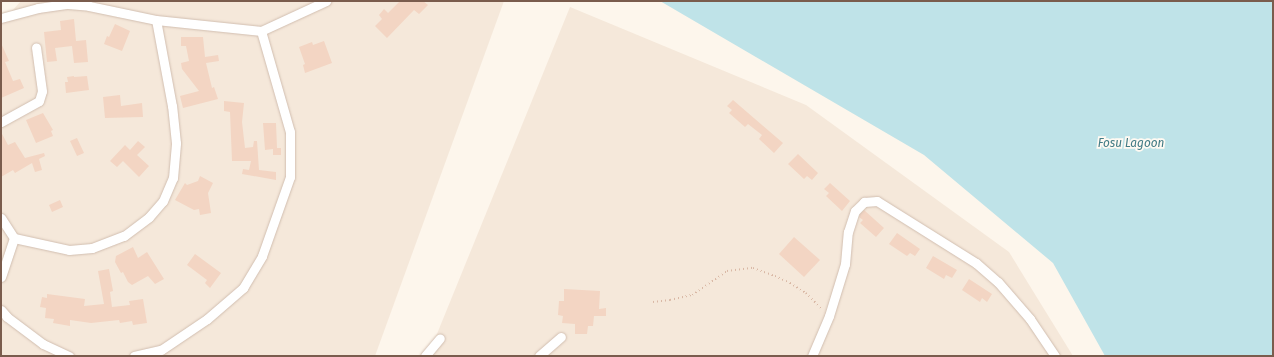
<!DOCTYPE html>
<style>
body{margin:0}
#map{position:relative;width:1274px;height:357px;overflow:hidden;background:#fdf6ec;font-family:"Fira Sans Condensed",sans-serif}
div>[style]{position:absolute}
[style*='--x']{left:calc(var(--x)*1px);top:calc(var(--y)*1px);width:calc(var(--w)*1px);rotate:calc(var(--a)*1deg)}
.residential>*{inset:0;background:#f5e8da}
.water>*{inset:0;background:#bfe3e8}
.building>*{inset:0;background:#f3d5c3}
.path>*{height:1.5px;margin-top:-0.75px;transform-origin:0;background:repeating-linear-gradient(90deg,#d9b8a5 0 1px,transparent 0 4px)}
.roads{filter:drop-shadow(0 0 1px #d1beb0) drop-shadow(0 0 1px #d1beb0)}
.minor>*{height:9px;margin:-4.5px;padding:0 4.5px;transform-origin:4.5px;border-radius:4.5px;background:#fff}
span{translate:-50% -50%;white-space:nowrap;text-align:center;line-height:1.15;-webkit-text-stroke:3.5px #fffaf3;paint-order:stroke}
.water-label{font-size:13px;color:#437c86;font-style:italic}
.frame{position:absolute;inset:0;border:2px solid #7a5c4d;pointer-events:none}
</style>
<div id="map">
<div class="residential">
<div style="clip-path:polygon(21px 1px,504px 1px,375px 356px,1px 356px,1px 23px)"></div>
<div style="clip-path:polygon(570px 7px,806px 105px,1009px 252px,1073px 356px,428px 356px)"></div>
</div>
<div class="water">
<div style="clip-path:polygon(660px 1px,1273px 1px,1273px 356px,1105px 356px,1053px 263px,924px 155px)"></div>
</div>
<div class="building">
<div style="clip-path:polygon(400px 1px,423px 1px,428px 5px,419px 14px,414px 10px,387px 38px,375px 26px,382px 19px,379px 15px,384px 9px,388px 13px)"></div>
<div style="clip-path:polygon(74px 19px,76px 41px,86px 40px,88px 62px,74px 63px,72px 46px,55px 48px,57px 61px,47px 62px,44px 32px,61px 30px,60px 21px)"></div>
<div style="clip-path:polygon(115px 24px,130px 31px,122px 51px,104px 44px,107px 36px,109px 37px)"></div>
<div style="clip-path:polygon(181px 37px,203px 37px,205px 57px,218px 55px,219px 61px,206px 63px,212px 88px,214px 87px,218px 99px,183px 108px,180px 96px,199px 91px,182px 69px,181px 63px,189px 61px,186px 46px,181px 46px)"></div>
<div style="clip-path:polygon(324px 41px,332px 63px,305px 73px,303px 65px,305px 64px,299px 47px,312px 42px,313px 45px)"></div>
<div style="clip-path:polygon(1px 43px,9px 61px,5px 62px,13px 81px,20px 79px,24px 88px,1px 98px)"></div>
<div style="clip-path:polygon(74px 76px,74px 77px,87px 76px,89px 90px,66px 93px,65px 82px,68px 82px,67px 77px)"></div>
<div style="clip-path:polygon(120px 95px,121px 106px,142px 103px,143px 117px,105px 118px,103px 97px)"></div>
<div style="clip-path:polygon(733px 100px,783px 143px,774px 153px,759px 139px,762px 135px,748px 124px,745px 127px,729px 113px,732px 110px,727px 106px)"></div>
<div style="clip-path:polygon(224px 101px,244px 103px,242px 122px,245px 148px,253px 147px,254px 141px,257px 141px,259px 170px,276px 172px,276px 180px,242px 174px,243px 169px,249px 170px,251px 161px,232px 161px,230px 112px,224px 111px)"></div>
<div style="clip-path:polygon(43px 113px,53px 130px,51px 131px,53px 136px,36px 143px,26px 120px)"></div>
<div style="clip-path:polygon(263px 123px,276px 123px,277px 148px,281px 148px,281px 155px,273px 155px,273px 149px,265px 150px)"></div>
<div style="clip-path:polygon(1px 132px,8px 145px,15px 142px,25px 158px,44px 153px,45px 156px,39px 159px,42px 170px,35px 172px,32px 163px,15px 173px,13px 170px,1px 177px)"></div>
<div style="clip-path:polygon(77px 138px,84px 153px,77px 156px,70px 141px)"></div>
<div style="clip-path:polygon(138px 141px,145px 147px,137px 155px,149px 166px,139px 177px,123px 161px,117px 167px,110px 161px,125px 145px,130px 150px)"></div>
<div style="clip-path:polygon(798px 154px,818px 173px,812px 180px,807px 176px,804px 179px,788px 164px)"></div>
<div style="clip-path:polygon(200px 176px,213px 183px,208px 193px,211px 213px,200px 215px,199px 209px,194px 210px,175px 200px,185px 183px,187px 185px,198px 181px)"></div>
<div style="clip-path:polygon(830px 183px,850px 201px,842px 211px,826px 196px,829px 193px,824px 189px)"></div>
<div style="clip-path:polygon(60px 200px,63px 207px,52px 212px,49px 205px)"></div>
<div style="clip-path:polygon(864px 210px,884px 228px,876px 237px,860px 223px,863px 220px,859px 217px,860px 214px)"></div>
<div style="clip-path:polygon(897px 233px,920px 249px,915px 256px,910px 253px,907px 256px,889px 244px)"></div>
<div style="clip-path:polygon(794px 237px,820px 260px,804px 277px,779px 254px)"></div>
<div style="clip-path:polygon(133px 247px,138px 258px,147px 252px,164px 279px,155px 284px,148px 276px,132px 285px,128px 282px,123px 272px,121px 273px,115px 262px,116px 256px)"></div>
<div style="clip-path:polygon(195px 254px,221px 273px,210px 288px,205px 283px,207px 280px,187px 265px)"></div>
<div style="clip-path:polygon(933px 256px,957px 270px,952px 278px,946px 275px,944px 279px,926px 268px)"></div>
<div style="clip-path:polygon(109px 269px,113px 291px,110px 292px,112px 307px,130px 305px,129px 301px,143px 299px,147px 323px,133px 325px,132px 321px,120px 323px,119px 320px,91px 323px,70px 320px,70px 326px,53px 323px,54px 319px,45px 318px,46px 308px,40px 307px,42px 297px,47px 298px,47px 294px,85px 299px,84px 306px,104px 304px,98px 271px)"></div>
<div style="clip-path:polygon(969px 279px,992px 294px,987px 302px,982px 298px,980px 302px,962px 290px)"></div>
<div style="clip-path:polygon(564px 289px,600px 291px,599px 309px,606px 308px,606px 316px,594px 316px,593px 326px,588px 326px,587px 334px,575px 334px,575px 324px,562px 323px,563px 316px,558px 315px,559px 301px,564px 301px)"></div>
</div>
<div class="path">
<div style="--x:653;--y:302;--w:17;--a:-7"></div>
<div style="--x:670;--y:300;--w:23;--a:-13"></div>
<div style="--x:692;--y:295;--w:42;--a:-34.4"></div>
<div style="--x:727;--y:271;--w:26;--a:-7"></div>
<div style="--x:753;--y:268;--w:23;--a:20"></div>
<div style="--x:775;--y:276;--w:17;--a:25"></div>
<div style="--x:790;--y:283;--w:19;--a:32"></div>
<div style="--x:806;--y:293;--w:23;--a:45"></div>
</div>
<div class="roads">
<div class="minor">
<div style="--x:1;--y:18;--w:38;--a:-15"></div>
<div style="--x:38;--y:8;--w:30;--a:-8"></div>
<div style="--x:68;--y:4;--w:21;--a:5"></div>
<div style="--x:89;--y:6;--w:68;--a:11.8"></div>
<div style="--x:156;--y:20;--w:106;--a:6"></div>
<div style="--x:261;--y:31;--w:72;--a:-24.8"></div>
<div style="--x:1;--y:122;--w:43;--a:-28.9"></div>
<div style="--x:39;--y:101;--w:10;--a:-73"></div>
<div style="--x:42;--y:91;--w:44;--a:-97.8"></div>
<div style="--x:1;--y:218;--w:24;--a:57"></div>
<div style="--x:14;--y:238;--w:41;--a:108.4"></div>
<div style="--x:14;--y:238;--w:56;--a:12.3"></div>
<div style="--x:69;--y:250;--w:23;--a:-5"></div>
<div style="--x:92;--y:248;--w:34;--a:-21"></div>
<div style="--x:124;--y:236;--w:31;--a:-37"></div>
<div style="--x:149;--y:217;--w:21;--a:-49"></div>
<div style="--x:163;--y:201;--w:25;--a:-67"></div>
<div style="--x:173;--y:178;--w:35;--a:-85"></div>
<div style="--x:176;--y:143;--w:37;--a:-96"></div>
<div style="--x:172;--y:106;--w:87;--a:-100.5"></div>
<div style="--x:1;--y:310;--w:9;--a:49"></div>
<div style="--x:7;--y:317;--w:45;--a:36.9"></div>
<div style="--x:43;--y:344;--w:29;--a:25"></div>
<div style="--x:134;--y:356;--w:28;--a:-13"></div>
<div style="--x:161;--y:350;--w:55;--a:-34"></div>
<div style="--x:207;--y:319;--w:48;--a:-40.7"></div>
<div style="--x:243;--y:288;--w:37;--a:-59"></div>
<div style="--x:262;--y:256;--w:84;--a:-70.5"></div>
<div style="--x:290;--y:177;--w:45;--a:-90"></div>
<div style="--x:290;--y:132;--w:105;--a:-106"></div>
<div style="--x:425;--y:356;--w:23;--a:-50"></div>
<div style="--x:539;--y:356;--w:29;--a:-41"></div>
<div style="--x:812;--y:356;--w:43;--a:-67"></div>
<div style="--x:829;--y:316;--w:54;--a:-72.9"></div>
<div style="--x:845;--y:264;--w:32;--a:-85"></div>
<div style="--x:848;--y:232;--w:22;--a:-72"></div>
<div style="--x:855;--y:211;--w:13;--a:-45"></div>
<div style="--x:864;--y:202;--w:13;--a:-4"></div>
<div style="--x:877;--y:201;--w:117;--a:32.1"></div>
<div style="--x:976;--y:263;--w:29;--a:41"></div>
<div style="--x:998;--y:282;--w:49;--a:49.1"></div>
<div style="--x:1030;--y:319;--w:45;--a:56"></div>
</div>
</div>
<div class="water-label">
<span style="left:1131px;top:143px">Fosu Lagoon</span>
</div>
<div class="frame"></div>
</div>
